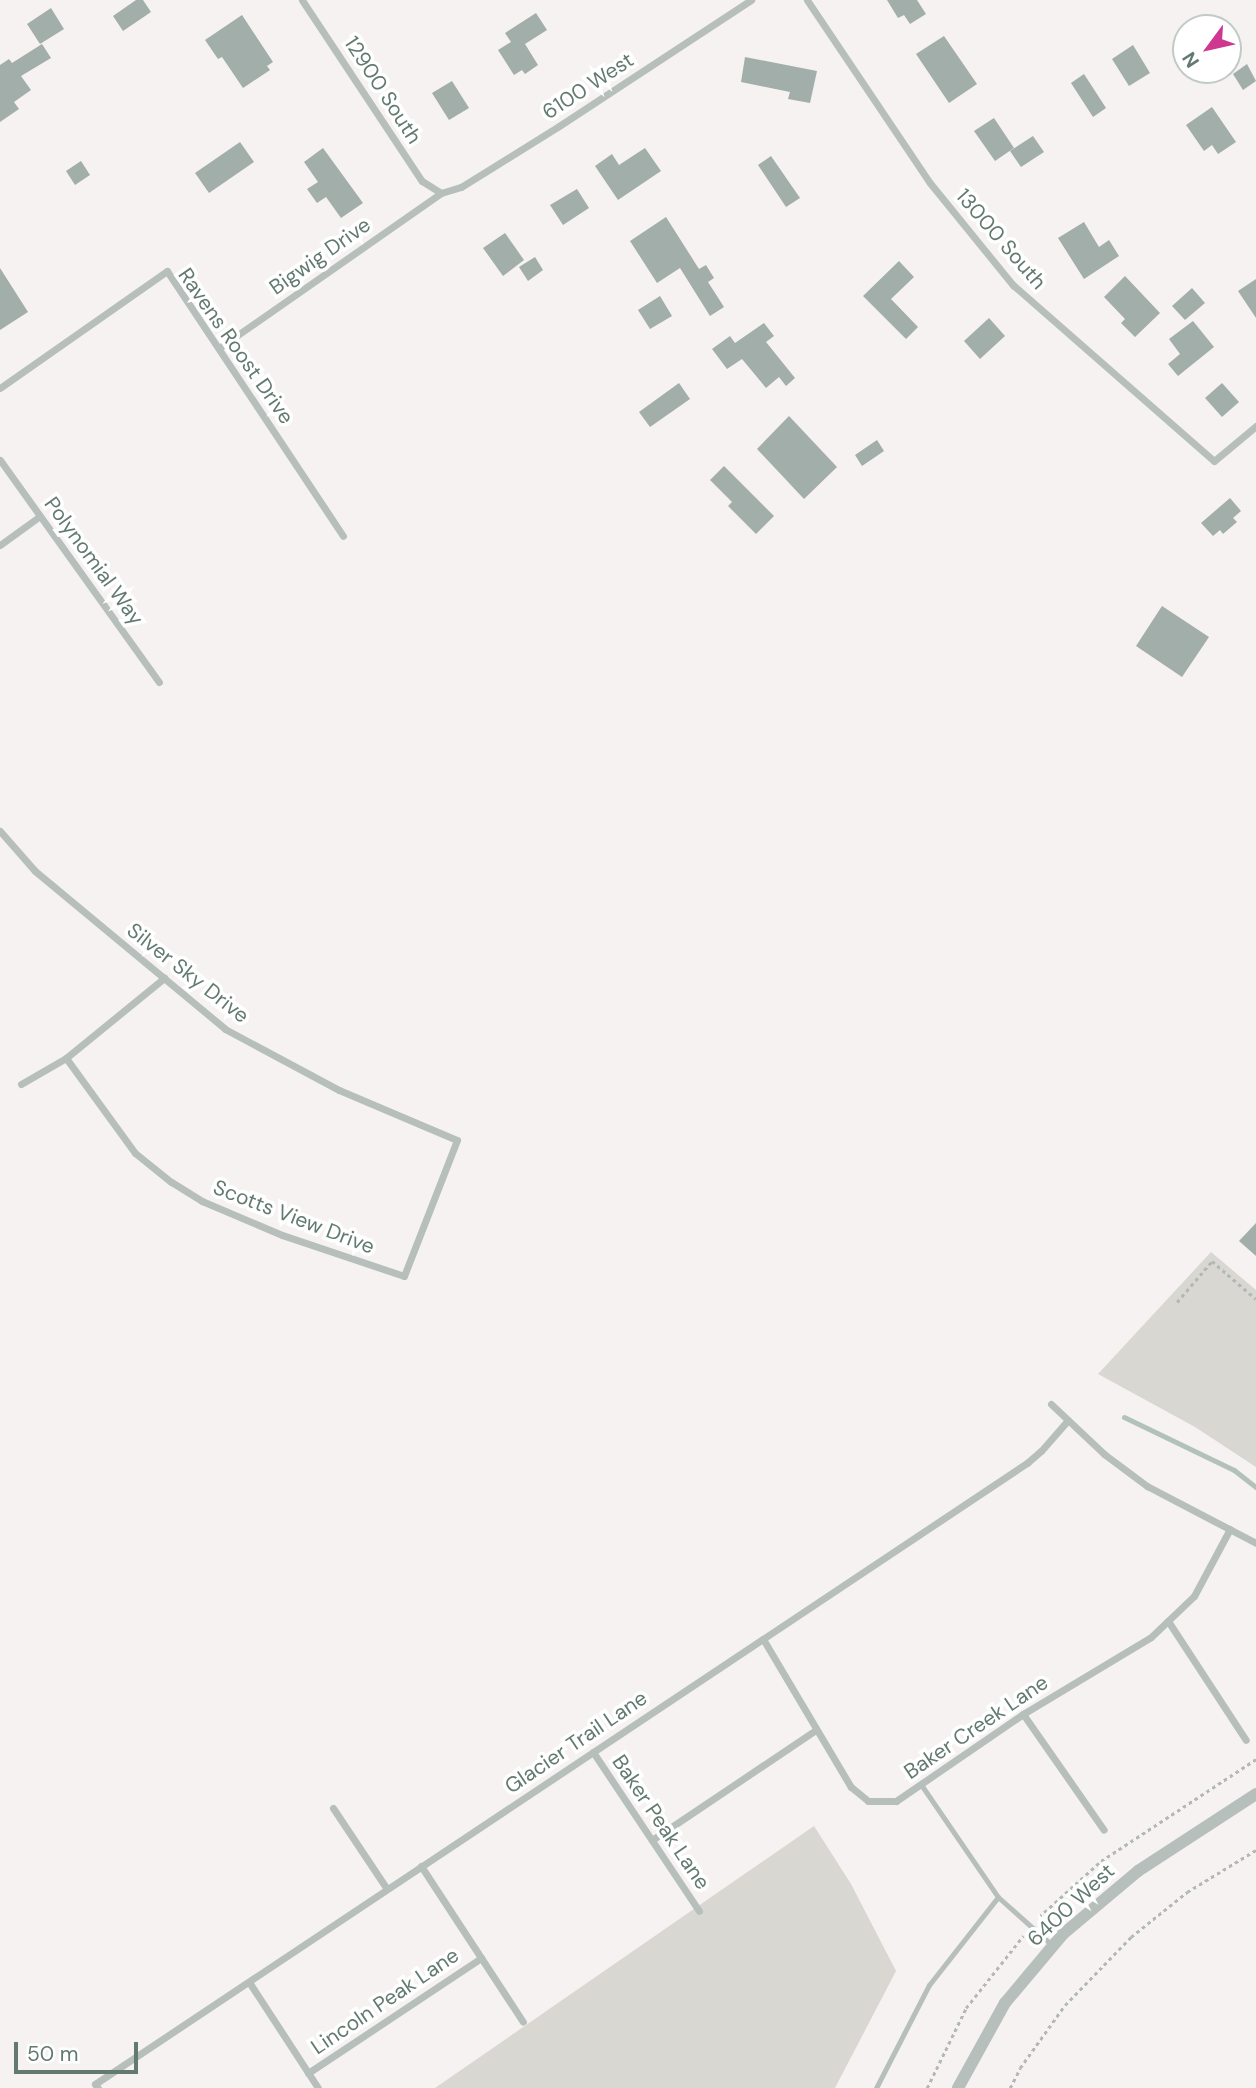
<!DOCTYPE html>
<style>
body{margin:0}
#map{position:relative;width:1256px;height:2088px;overflow:hidden;background:#f5f2f1;font-family:"DM Sans",sans-serif}
div>[style]{position:absolute}
[style*='--x']{left:calc(var(--x)*1px);top:calc(var(--y)*1px);width:calc(var(--w)*1px);rotate:calc(var(--a)*1deg)}
.green>*{inset:0;background:#d9d7d1}
.stream>*{height:5px;margin:-2.5px;padding:0 2.5px;transform-origin:2.5px;border-radius:2.5px;background:#b2c2b9}
.building>*{inset:0;background:#a2aea9}
.path>*{height:2.5px;margin-top:-1.25px;transform-origin:0;background:repeating-linear-gradient(90deg,#b2b8b6 0 3.5px,transparent 0 7px)}
.service>*{height:5px;margin:-2.5px;padding:0 2.5px;transform-origin:2.5px;border-radius:2.5px;background:#b7bfbc}
.minor>*{height:7px;margin:-3.5px;padding:0 3.5px;transform-origin:3.5px;border-radius:3.5px;background:#b7bfbc}
.tertiary>*{height:12px;margin:-6px;padding:0 6px;transform-origin:6px;border-radius:6px;background:#b7bfbc}
span{translate:-50% -50%;white-space:nowrap;text-align:center;line-height:1.15;-webkit-text-stroke:7px #fff;paint-order:stroke}
.street-label{font-size:21px;color:#637a71}
.north{position:absolute;left:1172px;top:14px;width:70px;height:70px;box-sizing:border-box;background:#fff;border:2px solid #c1cac6;border-radius:50%;rotate:237deg;font-size:19px;font-weight:700;line-height:28px;text-align:center;color:#637a71}
.north::after{content:'';display:block;margin:auto;width:24px;height:32px;background:#ce3891;clip-path:polygon(50% 0,100% 100%,50% 72%,0 100%)}
.scale{position:absolute;left:14px;top:2042px;width:124px;height:32px;box-sizing:border-box;border:4px solid #637a71;border-top:0;padding-left:9px;font-size:21px;line-height:24px;white-space:nowrap;color:#637a71;-webkit-text-stroke:5px #fff;paint-order:stroke}
</style>
<div id="map">
<div class="green">
<div style="clip-path:polygon(1211px 1252px,1256px 1290px,1256px 1467px,1195px 1427px,1098px 1374px)"></div>
<div style="clip-path:polygon(814px 1826px,851px 1884px,896px 1971px,835px 2088px,435px 2088px)"></div>
</div>
<div class="stream">
<div style="--x:1124;--y:1417;--w:122;--a:25.7"></div>
<div style="--x:1234;--y:1470;--w:28;--a:38"></div>
</div>
<div class="building">
<div style="clip-path:polygon(136px 0,143px 0,151px 12px,123px 31px,113px 16px)"></div>
<div style="clip-path:polygon(887px 0,917px 0,926px 14px,910px 24px,904px 15px,898px 18px)"></div>
<div style="clip-path:polygon(51px 8px,64px 29px,40px 44px,27px 24px)"></div>
<div style="clip-path:polygon(536px 13px,547px 30px,525px 44px,538px 65px,525px 74px,522px 70px,514px 75px,498px 50px,511px 42px,505px 33px)"></div>
<div style="clip-path:polygon(242px 15px,273px 62px,267px 66px,270px 70px,243px 88px,222px 57px,218px 59px,205px 40px)"></div>
<div style="clip-path:polygon(944px 36px,977px 84px,949px 103px,916px 54px)"></div>
<div style="clip-path:polygon(42px 44px,51px 58px,21px 76px,31px 90px,14px 102px,19px 109px,0 122px,0 65px,9px 59px,12px 63px)"></div>
<div style="clip-path:polygon(1133px 45px,1150px 73px,1129px 86px,1112px 59px)"></div>
<div style="clip-path:polygon(745px 57px,817px 71px,810px 103px,788px 99px,790px 92px,741px 82px)"></div>
<div style="clip-path:polygon(1247px 64px,1256px 81px,1243px 90px,1233px 74px)"></div>
<div style="clip-path:polygon(1084px 74px,1106px 108px,1093px 117px,1071px 83px)"></div>
<div style="clip-path:polygon(452px 81px,469px 108px,449px 120px,432px 93px)"></div>
<div style="clip-path:polygon(1212px 107px,1236px 142px,1218px 154px,1212px 145px,1204px 151px,1186px 125px)"></div>
<div style="clip-path:polygon(994px 118px,1014px 148px,995px 161px,974px 131px)"></div>
<div style="clip-path:polygon(1033px 136px,1044px 152px,1021px 167px,1010px 151px)"></div>
<div style="clip-path:polygon(240px 142px,254px 162px,209px 193px,195px 173px)"></div>
<div style="clip-path:polygon(323px 148px,363px 203px,341px 218px,326px 197px,317px 203px,307px 189px,318px 182px,304px 162px)"></div>
<div style="clip-path:polygon(645px 148px,661px 171px,618px 200px,595px 166px,612px 154px,619px 165px)"></div>
<div style="clip-path:polygon(771px 156px,800px 198px,786px 207px,758px 165px)"></div>
<div style="clip-path:polygon(81px 161px,90px 175px,75px 185px,66px 171px)"></div>
<div style="clip-path:polygon(577px 189px,589px 208px,563px 225px,550px 205px)"></div>
<div style="clip-path:polygon(666px 217px,699px 269px,706px 265px,714px 278px,708px 282px,724px 307px,710px 316px,680px 268px,657px 283px,630px 241px)"></div>
<div style="clip-path:polygon(1084px 222px,1099px 247px,1109px 240px,1119px 256px,1084px 279px,1058px 238px)"></div>
<div style="clip-path:polygon(505px 233px,524px 260px,503px 276px,483px 248px)"></div>
<div style="clip-path:polygon(535px 257px,543px 270px,528px 281px,519px 267px)"></div>
<div style="clip-path:polygon(899px 261px,914px 277px,891px 299px,918px 327px,906px 339px,863px 296px)"></div>
<div style="clip-path:polygon(0 268px,28px 312px,0 330px)"></div>
<div style="clip-path:polygon(1125px 276px,1160px 313px,1135px 337px,1121px 323px,1125px 319px,1104px 297px)"></div>
<div style="clip-path:polygon(1256px 279px,1256px 318px,1238px 291px)"></div>
<div style="clip-path:polygon(1192px 288px,1205px 303px,1185px 320px,1172px 306px)"></div>
<div style="clip-path:polygon(660px 296px,672px 316px,650px 329px,638px 310px)"></div>
<div style="clip-path:polygon(989px 318px,1005px 336px,980px 359px,964px 341px)"></div>
<div style="clip-path:polygon(1193px 321px,1214px 347px,1178px 376px,1168px 364px,1180px 354px,1169px 339px)"></div>
<div style="clip-path:polygon(764px 323px,774px 336px,766px 342px,795px 378px,786px 386px,779px 377px,766px 388px,742px 359px,727px 369px,712px 349px,730px 336px,735px 343px)"></div>
<div style="clip-path:polygon(679px 383px,690px 399px,650px 427px,639px 412px)"></div>
<div style="clip-path:polygon(1222px 383px,1239px 402px,1222px 417px,1205px 398px)"></div>
<div style="clip-path:polygon(789px 416px,837px 467px,804px 499px,757px 449px)"></div>
<div style="clip-path:polygon(877px 440px,884px 451px,862px 466px,855px 455px)"></div>
<div style="clip-path:polygon(724px 466px,774px 516px,756px 534px,728px 506px,732px 502px,710px 480px)"></div>
<div style="clip-path:polygon(1230px 498px,1241px 511px,1233px 518px,1237px 522px,1223px 534px,1220px 530px,1213px 536px,1201px 523px)"></div>
<div style="clip-path:polygon(1162px 606px,1209px 637px,1182px 677px,1136px 646px)"></div>
<div style="clip-path:polygon(1256px 1223px,1256px 1256px,1239px 1241px)"></div>
</div>
<div class="path">
<div style="--x:1177;--y:1302;--w:54;--a:-49.5"></div>
<div style="--x:1212;--y:1261;--w:58;--a:40.8"></div>
<div style="--x:1039;--y:1917;--w:84;--a:-42.1"></div>
<div style="--x:1101;--y:1861;--w:186;--a:-33.3"></div>
<div style="--x:927;--y:2088;--w:89;--a:-64"></div>
<div style="--x:966;--y:2008;--w:92;--a:-51.6"></div>
<div style="--x:1010;--y:2088;--w:22;--a:-63"></div>
<div style="--x:1020;--y:2068;--w:77;--a:-54.5"></div>
<div style="--x:1065;--y:2005;--w:95;--a:-45.9"></div>
<div style="--x:1131;--y:1937;--w:72;--a:-38.8"></div>
<div style="--x:1187;--y:1892;--w:81;--a:-31.3"></div>
</div>
<div class="service">
<div style="--x:922;--y:1786;--w:135;--a:55.6"></div>
<div style="--x:876;--y:2088;--w:116;--a:-62.8"></div>
<div style="--x:929;--y:1985;--w:112;--a:-51.9"></div>
<div style="--x:998;--y:1897;--w:72;--a:41.6"></div>
</div>
<div class="minor">
<div style="--x:302;--y:0;--w:217;--a:56.5"></div>
<div style="--x:422;--y:181;--w:22;--a:32"></div>
<div style="--x:807;--y:0;--w:220;--a:56.1"></div>
<div style="--x:930;--y:183;--w:132;--a:50.9"></div>
<div style="--x:1013;--y:285;--w:267;--a:41.2"></div>
<div style="--x:1214;--y:461;--w:55;--a:-39.8"></div>
<div style="--x:219;--y:348;--w:271;--a:-34.9"></div>
<div style="--x:441;--y:193;--w:21;--a:-17"></div>
<div style="--x:461;--y:187;--w:115;--a:-31.9"></div>
<div style="--x:559;--y:126;--w:230;--a:-33.3"></div>
<div style="--x:0;--y:388;--w:204;--a:-35"></div>
<div style="--x:167;--y:271;--w:318;--a:56.4"></div>
<div style="--x:0;--y:460;--w:273;--a:54.4"></div>
<div style="--x:0;--y:545;--w:49;--a:-35.9"></div>
<div style="--x:0;--y:831;--w:53;--a:48.8"></div>
<div style="--x:35;--y:871;--w:247;--a:39.7"></div>
<div style="--x:225;--y:1029;--w:129;--a:28.2"></div>
<div style="--x:339;--y:1090;--w:128;--a:23"></div>
<div style="--x:457;--y:1140;--w:146;--a:111.3"></div>
<div style="--x:404;--y:1276;--w:129;--a:-161.4"></div>
<div style="--x:282;--y:1235;--w:87;--a:-157"></div>
<div style="--x:202;--y:1201;--w:36;--a:-148"></div>
<div style="--x:171;--y:1182;--w:46;--a:-141.1"></div>
<div style="--x:135;--y:1153;--w:117;--a:-126"></div>
<div style="--x:21;--y:1084;--w:52;--a:-30"></div>
<div style="--x:66;--y:1058;--w:127;--a:-39.2"></div>
<div style="--x:1051;--y:1404;--w:73;--a:43.3"></div>
<div style="--x:1104;--y:1454;--w:54;--a:36.7"></div>
<div style="--x:1147;--y:1486;--w:123;--a:27.6"></div>
<div style="--x:1168;--y:1621;--w:142;--a:56.8"></div>
<div style="--x:763;--y:1639;--w:172;--a:59.3"></div>
<div style="--x:851;--y:1787;--w:22;--a:39"></div>
<div style="--x:868;--y:1801;--w:28;--a:0"></div>
<div style="--x:896;--y:1801;--w:154;--a:-34.4"></div>
<div style="--x:1023;--y:1714;--w:149;--a:-31"></div>
<div style="--x:1151;--y:1637;--w:59;--a:-43.6"></div>
<div style="--x:1194;--y:1596;--w:76;--a:-61.8"></div>
<div style="--x:1023;--y:1714;--w:141;--a:55.1"></div>
<div style="--x:593;--y:1752;--w:191;--a:56.3"></div>
<div style="--x:333;--y:1808;--w:97;--a:56.3"></div>
<div style="--x:652;--y:1840;--w:197;--a:-33.9"></div>
<div style="--x:421;--y:1866;--w:186;--a:56.8"></div>
<div style="--x:249;--y:1982;--w:126;--a:56.9"></div>
<div style="--x:308;--y:2073;--w:208;--a:-33.6"></div>
<div style="--x:98;--y:2088;--w:5;--a:-127"></div>
<div style="--x:95;--y:2084;--w:1120;--a:-33.68"></div>
<div style="--x:1027;--y:1463;--w:18;--a:-41"></div>
<div style="--x:1041;--y:1451;--w:41;--a:-48.9"></div>
</div>
<div class="tertiary">
<div style="--x:958;--y:2088;--w:97;--a:-61.1"></div>
<div style="--x:1005;--y:2003;--w:90;--a:-50"></div>
<div style="--x:1063;--y:1934;--w:98;--a:-40"></div>
<div style="--x:1138;--y:1871;--w:141;--a:-33.1"></div>
</div>
<div class="street-label">
<span style="left:588px;top:86px;rotate:-33deg">6100 West</span>
<span style="left:383px;top:90px;rotate:57deg">12900 South</span>
<span style="left:1001px;top:239px;rotate:49deg">13000 South</span>
<span style="left:320px;top:256px;rotate:-35deg">Bigwig Drive</span>
<span style="left:236px;top:346px;rotate:55deg">Ravens Roost Drive</span>
<span style="left:94px;top:561px;rotate:54deg">Polynomial Way</span>
<span style="left:188px;top:973px;rotate:38deg">Silver Sky Drive</span>
<span style="left:294px;top:1217px;rotate:21deg">Scotts View Drive</span>
<span style="left:976px;top:1727px;rotate:-34deg">Baker Creek Lane</span>
<span style="left:576px;top:1742px;rotate:-34deg">Glacier Trail Lane</span>
<span style="left:661px;top:1822px;rotate:56deg">Baker Peak Lane</span>
<span style="left:1071px;top:1905px;rotate:-43deg">6400 West</span>
<span style="left:385px;top:2001px;rotate:-34deg">Lincoln Peak Lane</span>
</div>
<div class="north">N</div>
<div class="scale">50 m</div>
</div>
